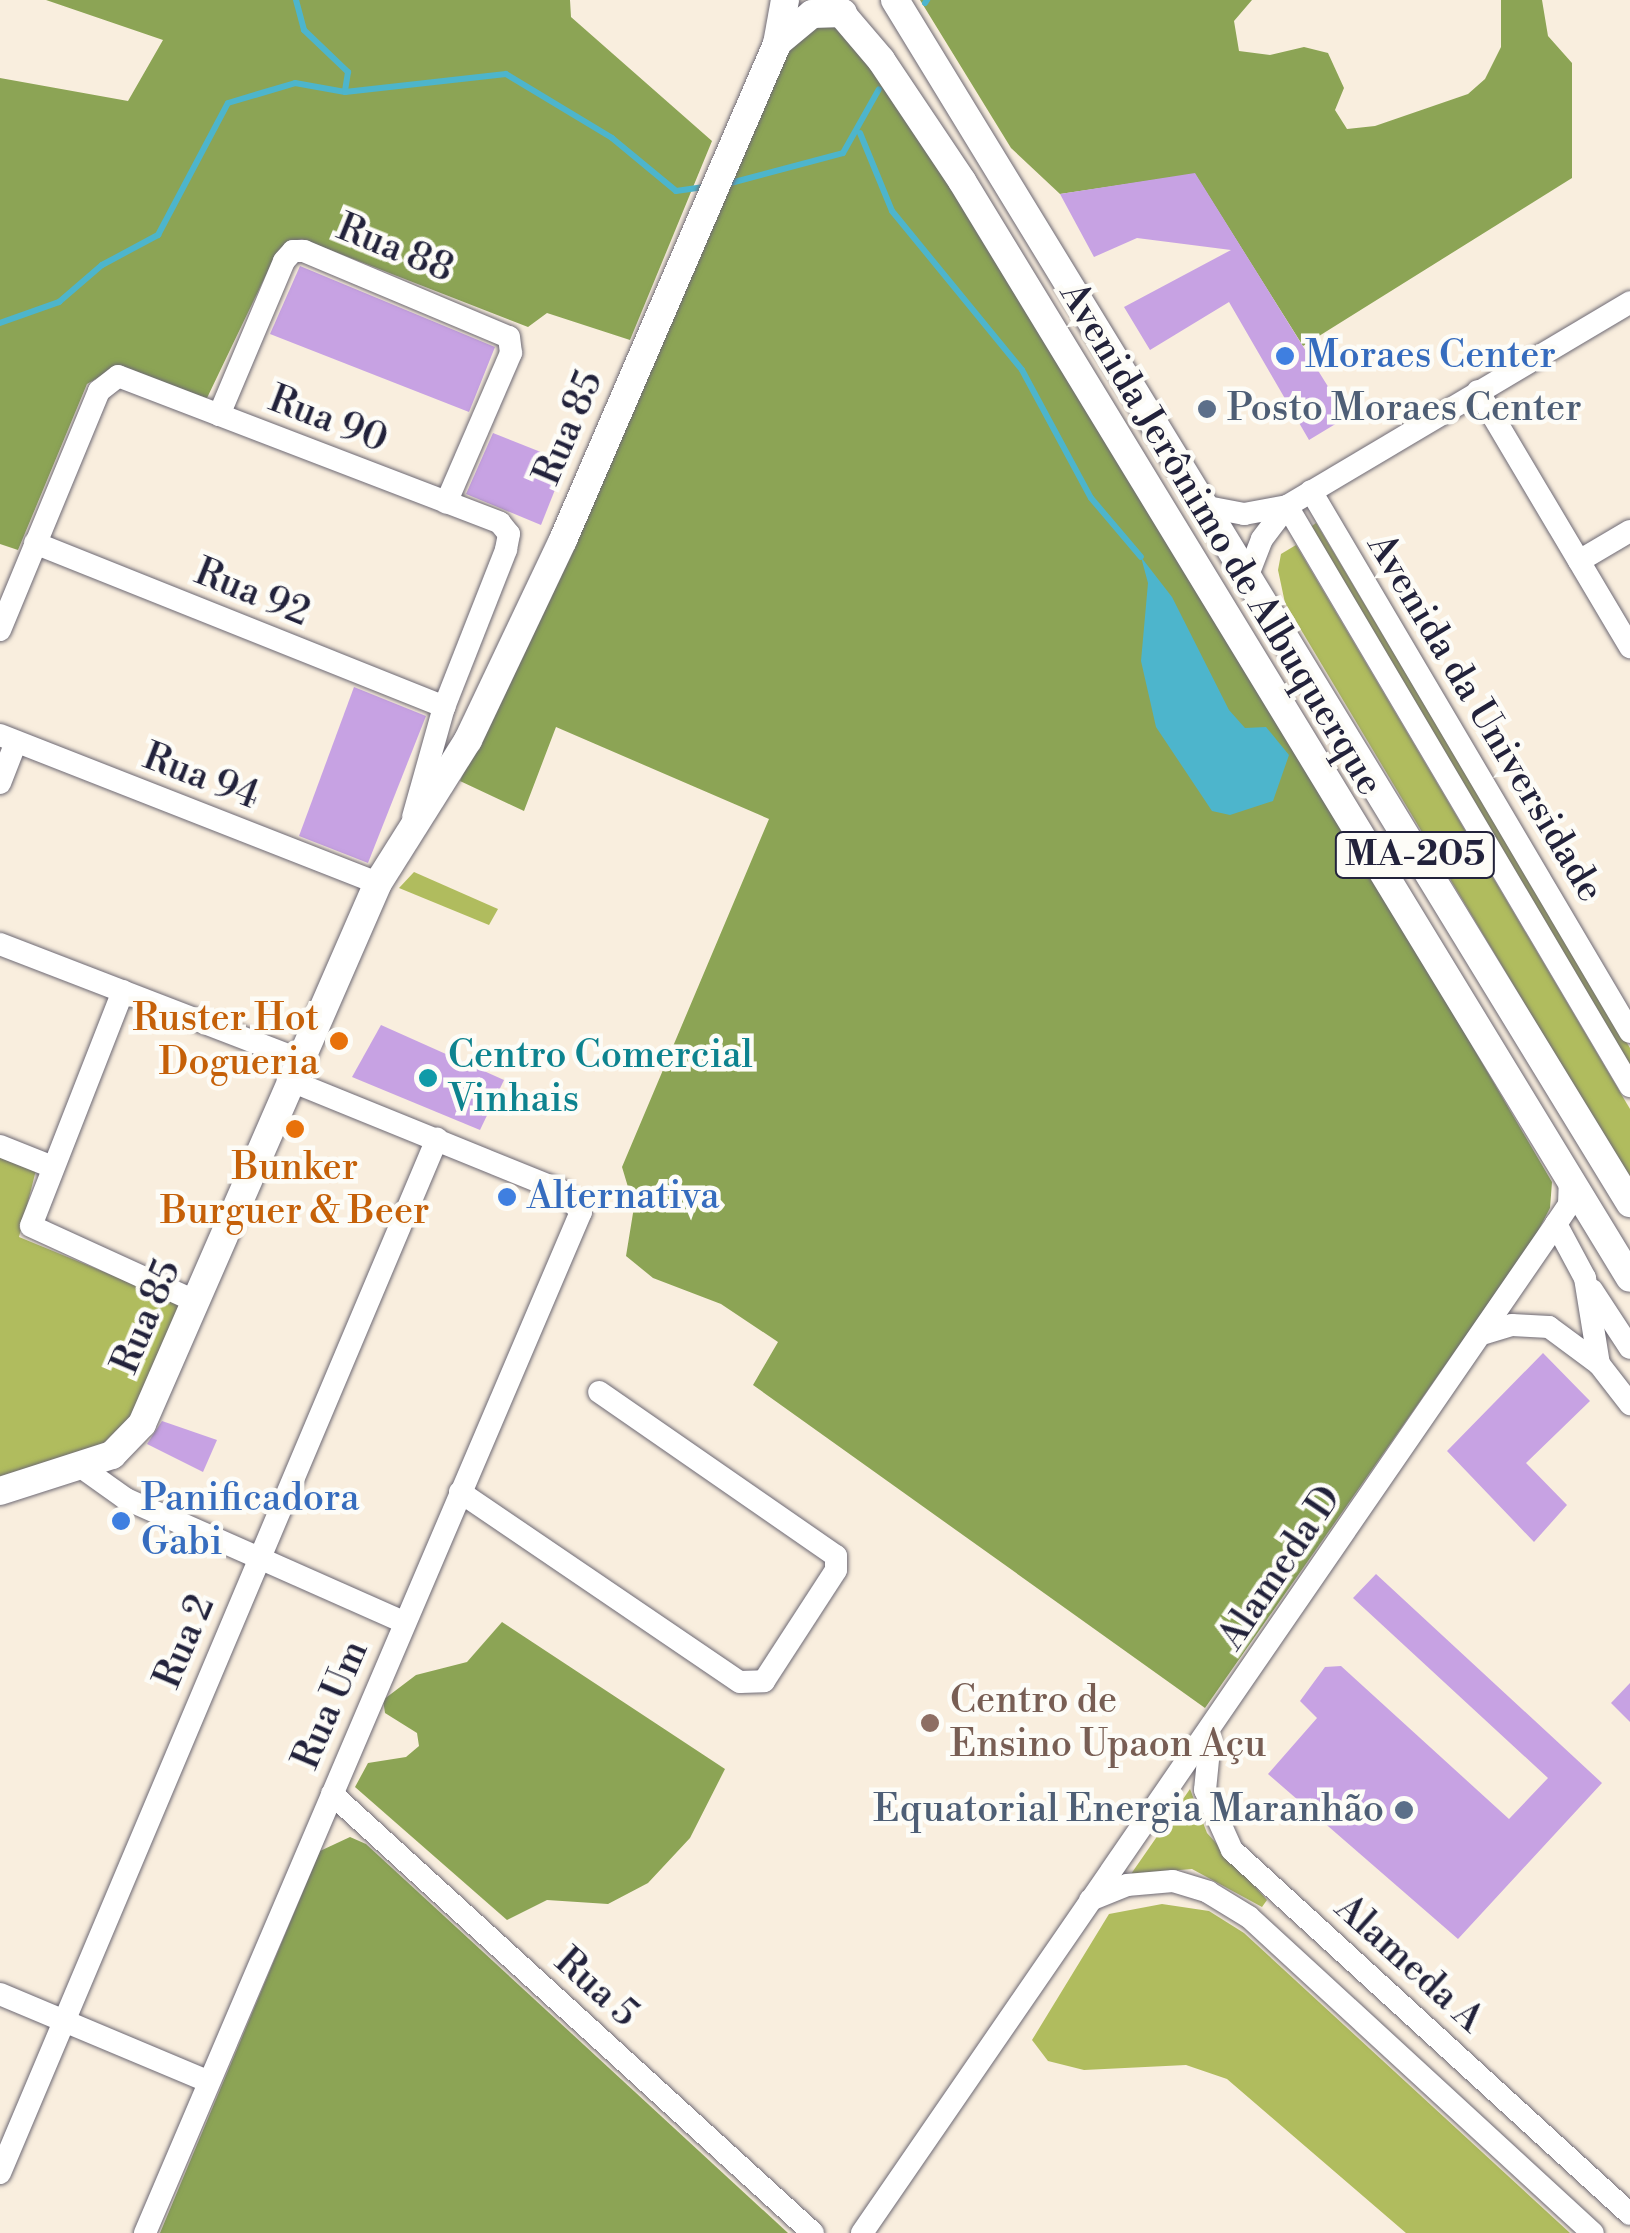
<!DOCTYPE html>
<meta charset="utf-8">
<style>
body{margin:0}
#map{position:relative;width:1630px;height:2233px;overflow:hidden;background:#f9eede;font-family:"Libre Bodoni",serif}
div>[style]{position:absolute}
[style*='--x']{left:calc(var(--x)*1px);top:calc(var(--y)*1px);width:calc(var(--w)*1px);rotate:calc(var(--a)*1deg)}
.green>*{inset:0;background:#b0bc5e}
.forest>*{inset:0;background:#8ca455}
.water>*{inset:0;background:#4db5cc}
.stream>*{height:6px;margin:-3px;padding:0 3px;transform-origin:3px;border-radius:3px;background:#4db5cc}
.building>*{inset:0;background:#c7a2e3}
.roads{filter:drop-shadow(0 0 2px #6d6974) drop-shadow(0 0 2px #6d6974)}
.minor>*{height:22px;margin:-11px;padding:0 11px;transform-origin:11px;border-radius:11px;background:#fff}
.major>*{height:28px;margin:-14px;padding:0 14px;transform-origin:14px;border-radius:14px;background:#fff}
.dots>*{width:28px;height:28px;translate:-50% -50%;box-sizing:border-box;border:5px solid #fdfcf7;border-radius:50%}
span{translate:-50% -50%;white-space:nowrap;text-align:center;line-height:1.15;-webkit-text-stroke:9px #fdfcf7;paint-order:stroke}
.shield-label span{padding:2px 8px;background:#fdfcf7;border:2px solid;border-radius:8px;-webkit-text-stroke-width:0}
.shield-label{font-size:35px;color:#22223b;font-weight:700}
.street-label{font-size:38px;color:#22223b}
.shop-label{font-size:38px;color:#366cbe}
.left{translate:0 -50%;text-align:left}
.service-label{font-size:38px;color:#4e5e75}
.right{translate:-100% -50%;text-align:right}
.food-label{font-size:38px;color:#c56008}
.culture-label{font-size:38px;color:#0d838f}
.education-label{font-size:38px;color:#785e54}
</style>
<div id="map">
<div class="green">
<div style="clip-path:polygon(1316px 523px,1630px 1048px,1630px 1071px,1309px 528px)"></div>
<div style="clip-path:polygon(1296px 545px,1630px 1109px,1630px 1180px,1285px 603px,1278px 570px,1281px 554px)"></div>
<div style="clip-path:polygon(414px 872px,498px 909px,489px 925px,399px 888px)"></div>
<div style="clip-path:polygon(0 1156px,36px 1170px,19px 1237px,187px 1306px,137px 1420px,106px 1445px,0 1480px)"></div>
<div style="clip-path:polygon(1190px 1789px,1207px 1833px,1267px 1900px,1262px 1907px,1192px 1869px,1131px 1874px)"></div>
<div style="clip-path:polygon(1162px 1904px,1209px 1911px,1244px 1933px,1570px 2233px,1406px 2233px,1227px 2079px,1186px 2065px,1084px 2070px,1048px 2061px,1032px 2040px,1109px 1914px)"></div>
</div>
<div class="forest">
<div style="clip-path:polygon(46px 0,570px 0,571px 17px,712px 141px,630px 340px,547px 313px,528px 327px,302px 239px,288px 242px,277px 252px,207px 398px,111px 370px,87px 384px,18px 550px,0 544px,0 78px,128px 101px,163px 40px)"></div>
<div style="clip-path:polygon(920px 0,1252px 0,1234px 21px,1239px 51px,1270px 55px,1304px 47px,1328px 53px,1344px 88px,1335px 110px,1347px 129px,1375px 126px,1468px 94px,1485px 79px,1501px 47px,1501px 0,1542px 0,1548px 36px,1572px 63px,1572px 178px,1303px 346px,1195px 174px,1060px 194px,1011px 148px)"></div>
<div style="clip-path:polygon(842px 13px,1113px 434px,1552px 1182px,1550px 1208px,1535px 1237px,1205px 1708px,753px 1385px,778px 1342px,721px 1304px,653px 1278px,626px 1256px,634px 1207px,622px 1167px,769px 819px,556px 727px,524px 811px,460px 781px,777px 39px)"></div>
<div style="clip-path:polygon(502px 1622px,725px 1769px,690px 1838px,648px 1883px,608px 1904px,547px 1900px,507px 1920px,355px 1787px,368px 1763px,406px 1757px,419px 1746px,417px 1733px,385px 1713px,383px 1700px,416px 1675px,467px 1662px)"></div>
<div style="clip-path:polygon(350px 1837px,366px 1844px,788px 2233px,160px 2233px,320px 1851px)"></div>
</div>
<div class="water">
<div style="clip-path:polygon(1141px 557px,1172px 597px,1229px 710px,1245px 728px,1266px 727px,1289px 755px,1273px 801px,1230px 815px,1212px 811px,1156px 727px,1141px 661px,1148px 583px)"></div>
</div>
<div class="stream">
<div style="--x:296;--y:0;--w:31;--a:75"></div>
<div style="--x:304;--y:30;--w:61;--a:43.7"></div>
<div style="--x:348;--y:72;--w:20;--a:99"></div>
<div style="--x:925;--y:3;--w:4;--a:-56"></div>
<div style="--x:860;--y:133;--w:84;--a:67.7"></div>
<div style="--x:892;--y:211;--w:205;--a:50.7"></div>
<div style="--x:1022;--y:370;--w:145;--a:61.7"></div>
<div style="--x:1091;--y:498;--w:77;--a:49.7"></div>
<div style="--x:723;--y:185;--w:124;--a:-14.9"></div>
<div style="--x:843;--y:153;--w:73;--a:-60.6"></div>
<div style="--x:0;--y:323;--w:63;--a:-19.6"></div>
<div style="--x:59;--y:302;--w:57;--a:-40.7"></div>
<div style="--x:102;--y:265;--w:64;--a:-28.2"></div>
<div style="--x:158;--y:235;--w:149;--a:-62.1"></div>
<div style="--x:228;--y:103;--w:70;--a:-16.6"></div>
<div style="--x:295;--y:83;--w:51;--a:10.2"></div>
<div style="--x:345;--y:92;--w:162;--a:-6.4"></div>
<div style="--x:506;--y:74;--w:124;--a:31.1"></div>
<div style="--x:612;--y:138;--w:83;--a:39.6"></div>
<div style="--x:676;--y:191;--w:30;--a:-8"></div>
</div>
<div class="building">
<div style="clip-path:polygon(1195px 173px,1347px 417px,1309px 440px,1229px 302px,1150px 350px,1124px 307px,1231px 250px,1137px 238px,1094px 257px,1060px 194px)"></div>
<div style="clip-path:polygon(300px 266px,495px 347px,469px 412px,270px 334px)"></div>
<div style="clip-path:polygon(493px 433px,566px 462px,541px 525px,466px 494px)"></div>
<div style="clip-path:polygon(354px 687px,426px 716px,368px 863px,299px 836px)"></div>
<div style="clip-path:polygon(381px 1025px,504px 1080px,480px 1130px,352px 1077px)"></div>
<div style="clip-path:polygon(1543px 1353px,1590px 1401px,1526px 1463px,1567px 1505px,1534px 1542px,1447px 1451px)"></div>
<div style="clip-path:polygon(162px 1421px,217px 1440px,203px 1472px,147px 1444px)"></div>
<div style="clip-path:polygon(1376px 1574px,1602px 1783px,1458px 1939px,1268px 1774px,1317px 1718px,1300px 1701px,1325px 1667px,1341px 1666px,1509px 1819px,1548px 1778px,1353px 1598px)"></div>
<div style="clip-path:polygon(1630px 1683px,1630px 1722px,1611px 1703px)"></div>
</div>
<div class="roads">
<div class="minor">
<div style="--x:1478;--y:391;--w:298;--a:59.3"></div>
<div style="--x:219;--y:415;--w:167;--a:-67.1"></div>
<div style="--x:284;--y:261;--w:13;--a:-48"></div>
<div style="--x:293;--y:251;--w:11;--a:0"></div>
<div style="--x:304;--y:251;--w:222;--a:22.8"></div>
<div style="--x:509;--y:337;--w:16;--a:83"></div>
<div style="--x:511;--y:353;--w:163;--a:113.4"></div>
<div style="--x:1311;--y:491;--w:628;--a:59.47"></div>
<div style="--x:1202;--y:506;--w:43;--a:10.8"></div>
<div style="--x:1244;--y:514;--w:44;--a:-10.5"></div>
<div style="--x:1287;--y:506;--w:674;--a:59.4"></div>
<div style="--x:35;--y:543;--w:441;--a:21.8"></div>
<div style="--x:1579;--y:561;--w:59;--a:-30.5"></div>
<div style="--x:1246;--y:580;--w:44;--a:-68.7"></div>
<div style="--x:1262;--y:539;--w:41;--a:-52.9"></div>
<div style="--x:1287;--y:506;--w:399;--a:-30.7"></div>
<div style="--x:0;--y:630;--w:259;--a:-67.5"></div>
<div style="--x:99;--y:391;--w:24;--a:-38"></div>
<div style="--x:118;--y:376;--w:409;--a:21"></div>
<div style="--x:500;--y:523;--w:14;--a:51"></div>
<div style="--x:509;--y:534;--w:16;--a:101"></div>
<div style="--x:506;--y:550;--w:169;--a:111.5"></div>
<div style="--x:444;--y:707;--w:114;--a:105.7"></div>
<div style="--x:0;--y:735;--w:406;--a:21.4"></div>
<div style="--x:0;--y:783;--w:44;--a:-68.7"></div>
<div style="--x:0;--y:944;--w:319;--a:21.1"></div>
<div style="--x:123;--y:991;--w:252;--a:111.4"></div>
<div style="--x:31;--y:1226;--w:180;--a:24.6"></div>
<div style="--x:0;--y:1146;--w:54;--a:21.8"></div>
<div style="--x:1556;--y:1224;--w:61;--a:61.8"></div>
<div style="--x:1585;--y:1278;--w:87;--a:80.8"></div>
<div style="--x:1592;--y:1290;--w:69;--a:56.8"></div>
<div style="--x:1482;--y:1334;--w:31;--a:-17"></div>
<div style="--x:1512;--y:1325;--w:37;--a:3"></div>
<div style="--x:1549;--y:1327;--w:62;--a:36.5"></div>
<div style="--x:1599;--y:1364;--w:51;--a:52.2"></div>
<div style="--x:81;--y:1467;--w:55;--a:35.4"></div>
<div style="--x:126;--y:1499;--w:303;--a:23.9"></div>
<div style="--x:460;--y:1492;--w:338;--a:34.2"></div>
<div style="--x:740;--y:1682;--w:24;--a:-2"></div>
<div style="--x:764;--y:1681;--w:132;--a:-57"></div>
<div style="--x:836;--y:1570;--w:14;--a:-90"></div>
<div style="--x:836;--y:1556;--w:288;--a:-145.3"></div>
<div style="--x:1210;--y:1740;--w:50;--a:95.7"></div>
<div style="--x:1205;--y:1790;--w:66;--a:65.8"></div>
<div style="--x:1232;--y:1850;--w:539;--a:42.45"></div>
<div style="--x:332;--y:1794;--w:651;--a:42.39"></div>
<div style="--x:1090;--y:1900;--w:40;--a:-22"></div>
<div style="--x:1127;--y:1885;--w:46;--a:-5"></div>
<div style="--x:1173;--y:1881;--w:37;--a:17"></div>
<div style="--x:1208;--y:1892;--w:48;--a:31.4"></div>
<div style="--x:1249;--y:1917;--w:467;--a:42.6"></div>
<div style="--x:0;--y:1994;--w:225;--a:22.8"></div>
<div style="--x:0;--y:2173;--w:1123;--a:-67.09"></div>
<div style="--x:145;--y:2233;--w:1110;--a:-66.88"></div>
<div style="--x:581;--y:1212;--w:28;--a:-132"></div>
<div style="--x:562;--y:1191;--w:296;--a:-157.9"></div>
<div style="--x:862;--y:2233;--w:1225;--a:-55.48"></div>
<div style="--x:1556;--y:1224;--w:23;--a:-56"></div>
<div style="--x:1569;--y:1205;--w:23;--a:-88"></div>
</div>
<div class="major">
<div style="--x:830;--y:0;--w:79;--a:49.6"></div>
<div style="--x:881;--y:60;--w:146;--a:56.2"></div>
<div style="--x:962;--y:181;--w:1284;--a:58.66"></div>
<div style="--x:895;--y:0;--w:1410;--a:58.58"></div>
<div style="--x:777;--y:43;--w:45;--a:-39.6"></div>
<div style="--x:812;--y:14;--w:31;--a:-2"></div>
<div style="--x:0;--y:1491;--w:118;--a:-17.8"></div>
<div style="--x:112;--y:1455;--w:43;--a:-45.9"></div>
<div style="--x:142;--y:1424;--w:590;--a:-66.43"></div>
<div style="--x:378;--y:883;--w:169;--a:-57.8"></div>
<div style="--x:468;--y:740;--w:221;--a:-64.6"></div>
<div style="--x:563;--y:540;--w:540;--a:-66.66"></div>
<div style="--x:777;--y:44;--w:45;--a:-79.7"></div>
</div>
</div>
<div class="dots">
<div style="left:1285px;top:356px;background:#3f7fe0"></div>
<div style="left:1207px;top:409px;background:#5c6f8a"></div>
<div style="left:339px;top:1041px;background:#e8710a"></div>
<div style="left:428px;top:1078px;background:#0f9aa8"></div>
<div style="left:295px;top:1129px;background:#e8710a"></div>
<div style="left:507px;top:1197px;background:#3f7fe0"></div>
<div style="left:121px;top:1521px;background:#3f7fe0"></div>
<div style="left:930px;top:1723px;background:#8d6e63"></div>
<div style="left:1404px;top:1810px;background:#5c6f8a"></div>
</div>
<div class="shield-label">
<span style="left:1415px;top:855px">MA-205</span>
</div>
<div class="street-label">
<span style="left:395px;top:249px;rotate:22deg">Rua 88</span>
<span style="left:328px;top:420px;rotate:21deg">Rua 90</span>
<span style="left:569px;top:428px;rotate:-67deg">Rua 85</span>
<span style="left:1221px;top:539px;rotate:59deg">Avenida Jerônimo de Albuquerque</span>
<span style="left:252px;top:593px;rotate:22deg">Rua 92</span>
<span style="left:1485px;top:718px;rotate:59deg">Avenida da Universidade</span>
<span style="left:201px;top:777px;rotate:21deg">Rua 94</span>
<span style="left:147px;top:1317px;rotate:-67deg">Rua 85</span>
<span style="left:1280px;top:1568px;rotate:-56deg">Alameda D</span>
<span style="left:185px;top:1642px;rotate:-67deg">Rua 2</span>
<span style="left:331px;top:1705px;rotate:-67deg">Rua Um</span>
<span style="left:1409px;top:1964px;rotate:42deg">Alameda A</span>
<span style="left:596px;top:1988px;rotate:42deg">Rua 5</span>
</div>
<div class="shop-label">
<span class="left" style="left:1305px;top:356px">Moraes Center</span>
<span class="left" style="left:527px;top:1197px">Alternativa</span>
<span class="left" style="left:141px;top:1521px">Panificadora<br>Gabi</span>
</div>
<div class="service-label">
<span class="left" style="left:1227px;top:409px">Posto Moraes Center</span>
<span class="right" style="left:1384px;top:1810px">Equatorial Energia Maranhão</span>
</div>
<div class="food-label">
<span class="right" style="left:319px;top:1041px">Ruster Hot<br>Dogueria</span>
<span style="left:295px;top:1190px">Bunker<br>Burguer &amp; Beer</span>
</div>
<div class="culture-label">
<span class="left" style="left:448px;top:1078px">Centro Comercial<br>Vinhais</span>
</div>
<div class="education-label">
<span class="left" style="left:950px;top:1723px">Centro de<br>Ensino Upaon Açu</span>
</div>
</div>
